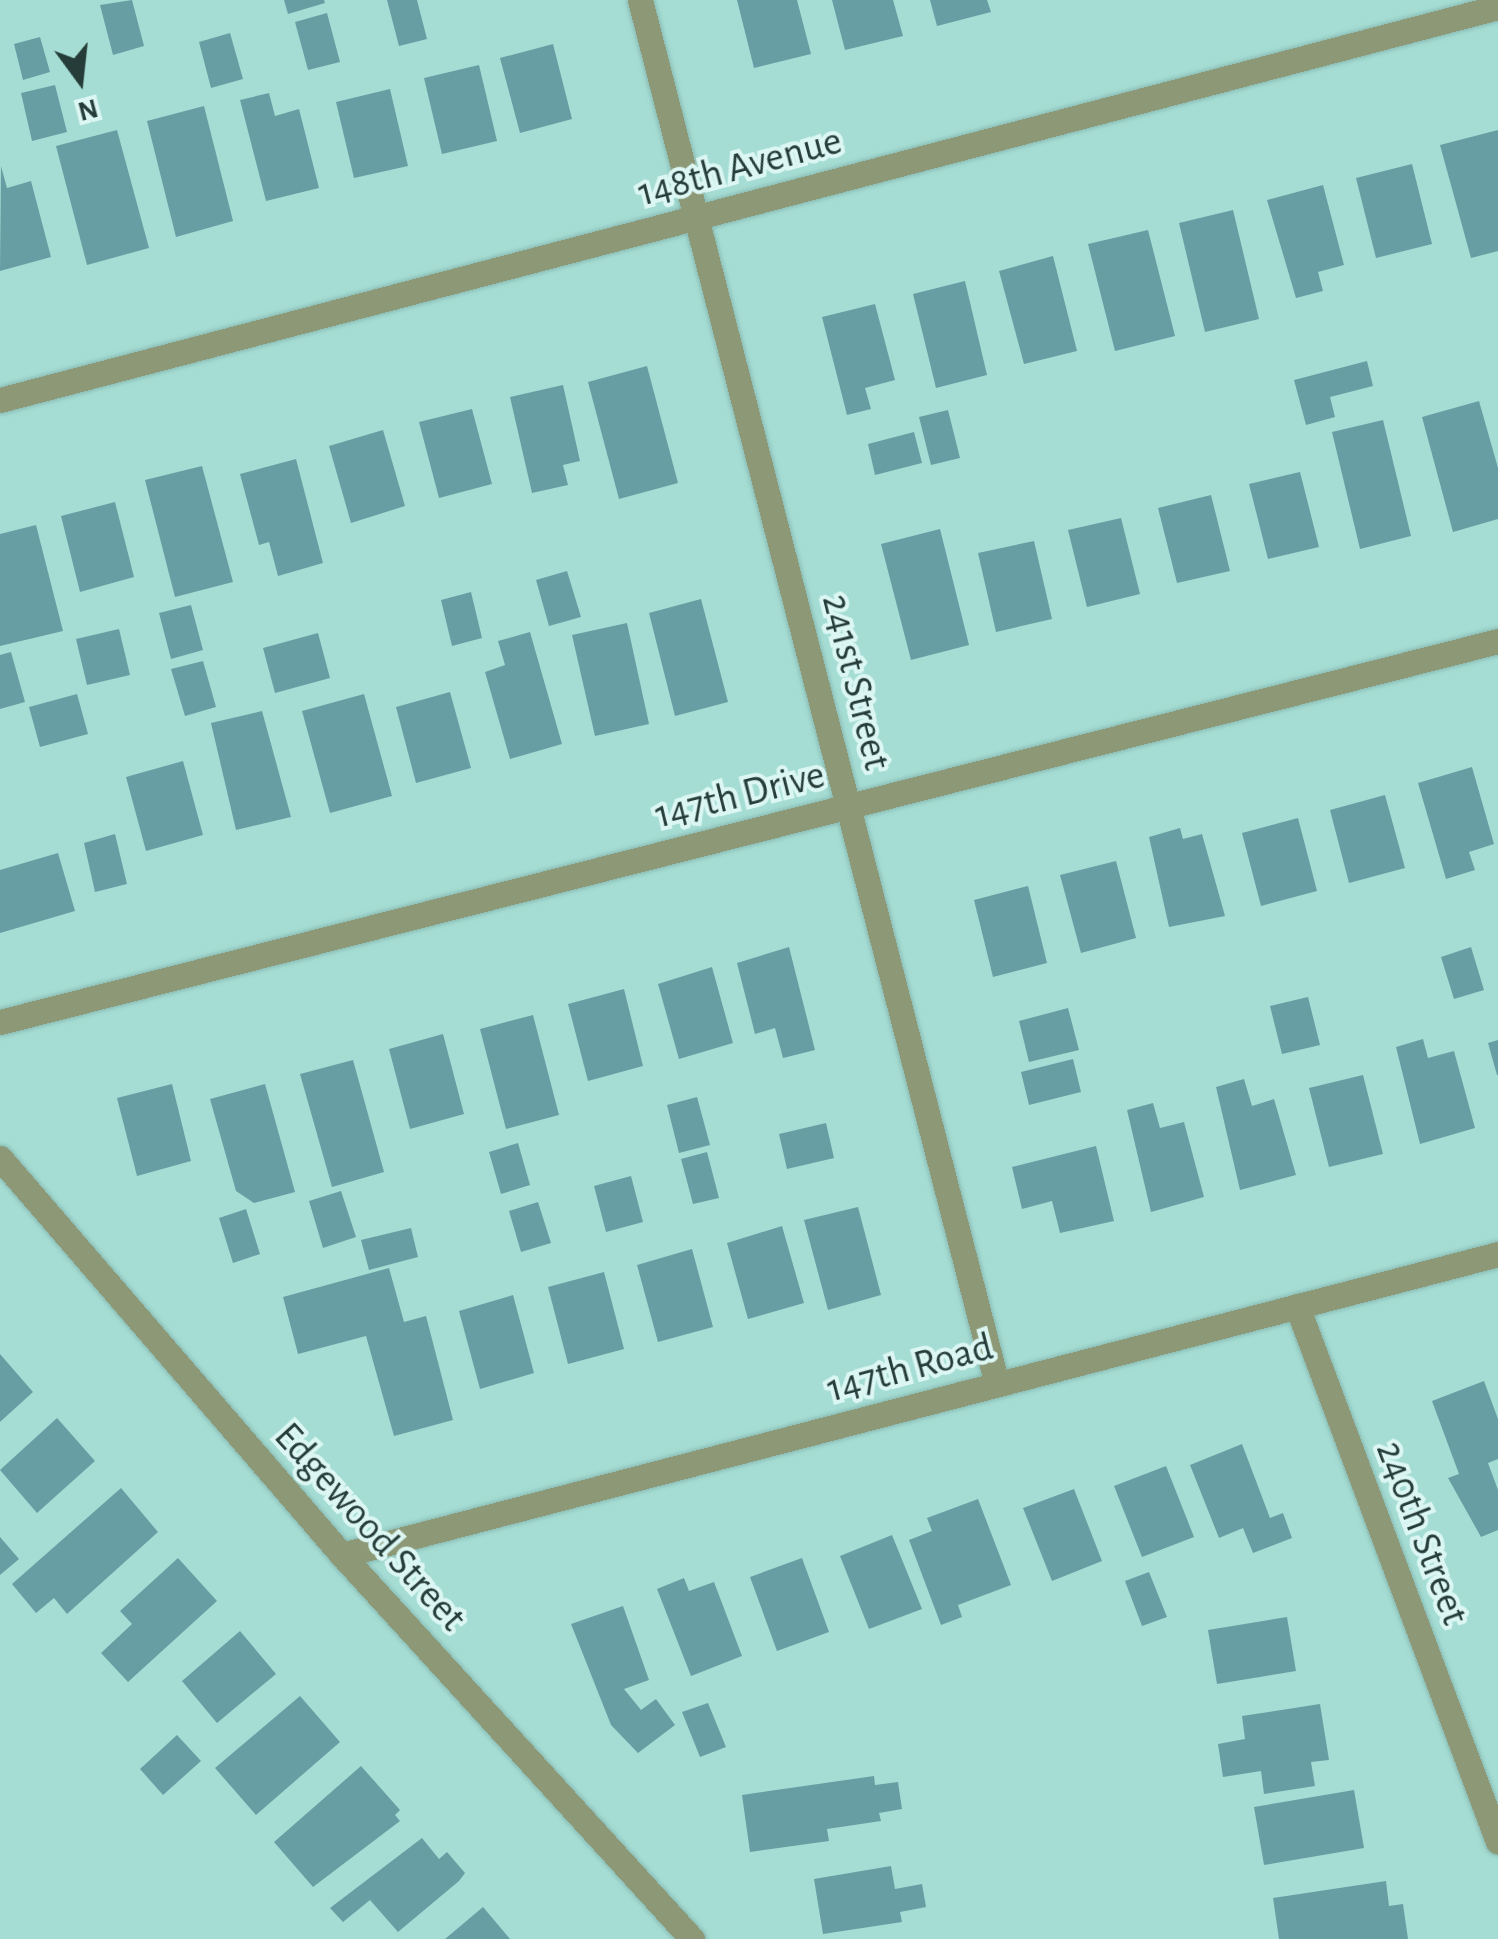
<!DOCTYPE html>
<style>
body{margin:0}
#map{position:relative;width:1498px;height:1939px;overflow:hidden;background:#a5ddd4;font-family:"Alegreya Sans",sans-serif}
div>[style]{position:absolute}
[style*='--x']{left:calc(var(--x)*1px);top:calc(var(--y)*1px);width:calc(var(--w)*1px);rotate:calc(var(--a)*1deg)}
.building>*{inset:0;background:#679ea4}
.roads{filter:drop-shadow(0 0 2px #89bab2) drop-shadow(0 0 2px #89bab2)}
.minor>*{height:25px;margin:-12.5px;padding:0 12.5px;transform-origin:12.5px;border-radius:12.5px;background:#8c9876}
span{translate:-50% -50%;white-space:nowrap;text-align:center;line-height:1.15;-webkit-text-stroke:8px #dcf7f3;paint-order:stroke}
.street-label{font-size:40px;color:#253c39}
.north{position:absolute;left:30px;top:30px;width:100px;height:100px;-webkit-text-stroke:8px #dcf7f3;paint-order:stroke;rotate:165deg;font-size:28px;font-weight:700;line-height:40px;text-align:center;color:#253c39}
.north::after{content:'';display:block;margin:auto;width:35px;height:45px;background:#253c39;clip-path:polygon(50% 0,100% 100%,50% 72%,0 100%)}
</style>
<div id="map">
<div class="building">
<div style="clip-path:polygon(132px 0,144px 46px,113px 55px,100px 5px)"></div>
<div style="clip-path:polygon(284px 0,324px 0,325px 3px,288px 14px)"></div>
<div style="clip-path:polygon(387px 0,417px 0,427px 39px,399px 46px)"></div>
<div style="clip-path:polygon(737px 0,797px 0,811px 54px,754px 68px)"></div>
<div style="clip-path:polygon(832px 0,893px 0,903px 36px,845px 50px)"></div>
<div style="clip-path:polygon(930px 0,987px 0,991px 12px,937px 26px)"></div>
<div style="clip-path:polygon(327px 13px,340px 62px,308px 70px,295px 22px)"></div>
<div style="clip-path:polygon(230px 33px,243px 79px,211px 88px,199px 42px)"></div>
<div style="clip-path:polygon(40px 37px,50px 72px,23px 80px,14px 44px)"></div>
<div style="clip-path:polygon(553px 44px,572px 119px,520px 133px,500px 58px)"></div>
<div style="clip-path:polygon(479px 65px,497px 141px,442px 154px,424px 78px)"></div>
<div style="clip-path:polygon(55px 85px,67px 132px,32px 141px,21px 93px)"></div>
<div style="clip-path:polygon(390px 89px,408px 166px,354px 178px,336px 102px)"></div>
<div style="clip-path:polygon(269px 93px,275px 116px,299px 109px,319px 188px,266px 201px,240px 100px)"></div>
<div style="clip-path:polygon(204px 106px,233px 221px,176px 237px,147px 121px)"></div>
<div style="clip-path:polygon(117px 130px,149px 248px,87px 265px,56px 146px)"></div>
<div style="clip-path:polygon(1498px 130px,1498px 251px,1471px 258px,1440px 145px)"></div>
<div style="clip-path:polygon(1412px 164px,1432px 244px,1376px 258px,1356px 178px)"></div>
<div style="clip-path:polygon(1px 166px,7px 188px,31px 181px,51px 257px,0 271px)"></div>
<div style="clip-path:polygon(1323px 185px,1344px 265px,1318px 272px,1323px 291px,1296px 298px,1267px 200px)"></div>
<div style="clip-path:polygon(1233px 210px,1259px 319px,1205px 332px,1179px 223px)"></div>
<div style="clip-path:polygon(1148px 230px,1175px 336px,1115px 351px,1088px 244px)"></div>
<div style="clip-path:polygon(1053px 256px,1077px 351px,1024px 364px,999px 271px)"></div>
<div style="clip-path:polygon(965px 281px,987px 375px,936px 388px,913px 294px)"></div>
<div style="clip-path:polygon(875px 304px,895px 380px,865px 388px,871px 409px,847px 415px,822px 317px)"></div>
<div style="clip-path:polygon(1367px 361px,1373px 386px,1330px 397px,1335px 417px,1306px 425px,1294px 380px)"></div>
<div style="clip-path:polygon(647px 366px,678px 483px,619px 499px,588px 382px)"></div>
<div style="clip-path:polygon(563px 385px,580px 461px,563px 465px,568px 485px,532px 493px,510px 397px)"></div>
<div style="clip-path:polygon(1479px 401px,1498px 468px,1498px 519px,1453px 532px,1422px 417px)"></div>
<div style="clip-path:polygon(472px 409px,492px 484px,439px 498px,419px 422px)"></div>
<div style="clip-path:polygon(948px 410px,960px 458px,931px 465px,919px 417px)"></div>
<div style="clip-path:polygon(1383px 420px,1411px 536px,1360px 549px,1332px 432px)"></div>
<div style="clip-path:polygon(383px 430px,405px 506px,351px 523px,329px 446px)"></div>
<div style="clip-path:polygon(914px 432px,922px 463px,875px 475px,868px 444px)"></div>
<div style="clip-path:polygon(296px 459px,323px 563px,278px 576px,269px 542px,259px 545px,240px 474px)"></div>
<div style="clip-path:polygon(202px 466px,233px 582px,175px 597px,145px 480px)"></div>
<div style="clip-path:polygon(1300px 472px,1319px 547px,1268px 559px,1249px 484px)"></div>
<div style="clip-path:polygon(1211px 495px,1230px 571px,1177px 583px,1158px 508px)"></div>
<div style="clip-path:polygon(115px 502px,134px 577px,80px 592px,61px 516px)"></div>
<div style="clip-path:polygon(1121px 518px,1140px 594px,1087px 607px,1068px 530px)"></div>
<div style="clip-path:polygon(36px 525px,63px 631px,0 646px,0 534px)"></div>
<div style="clip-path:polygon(940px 529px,969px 645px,911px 660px,881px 544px)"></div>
<div style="clip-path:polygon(1034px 541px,1052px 619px,996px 632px,978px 553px)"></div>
<div style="clip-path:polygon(567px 571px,581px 617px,549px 626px,536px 580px)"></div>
<div style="clip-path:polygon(471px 592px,482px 638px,452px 646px,441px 600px)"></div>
<div style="clip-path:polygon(701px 599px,728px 702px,675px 716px,649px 613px)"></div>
<div style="clip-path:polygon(191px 605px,203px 650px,171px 659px,159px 613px)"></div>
<div style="clip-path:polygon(627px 623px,649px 724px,595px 736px,572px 635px)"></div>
<div style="clip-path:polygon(119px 629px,130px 675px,87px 685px,76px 639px)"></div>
<div style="clip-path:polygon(530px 632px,562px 744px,510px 759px,485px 672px,505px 665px,498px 641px)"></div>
<div style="clip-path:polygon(318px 633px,330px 678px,275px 693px,263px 648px)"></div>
<div style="clip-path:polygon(11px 652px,25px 702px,0 709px,0 655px)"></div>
<div style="clip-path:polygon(203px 661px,216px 707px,185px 716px,171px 669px)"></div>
<div style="clip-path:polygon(450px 692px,471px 768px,416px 783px,396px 707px)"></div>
<div style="clip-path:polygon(77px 694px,88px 734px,40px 747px,29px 707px)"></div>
<div style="clip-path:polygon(364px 694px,392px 796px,330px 813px,302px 711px)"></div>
<div style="clip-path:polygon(262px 711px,291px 817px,236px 830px,211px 723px)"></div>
<div style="clip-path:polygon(183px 761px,203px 835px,146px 851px,126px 777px)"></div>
<div style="clip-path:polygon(1472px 767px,1494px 844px,1469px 852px,1475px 870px,1446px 879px,1418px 783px)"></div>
<div style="clip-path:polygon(1385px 795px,1405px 868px,1349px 883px,1330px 810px)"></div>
<div style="clip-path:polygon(1298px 818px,1317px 891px,1261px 906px,1242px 833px)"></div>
<div style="clip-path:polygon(1180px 828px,1183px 839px,1202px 834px,1225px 916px,1169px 927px,1149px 837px)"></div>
<div style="clip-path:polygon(115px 834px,127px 884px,95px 892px,84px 843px)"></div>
<div style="clip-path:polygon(58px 853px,75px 911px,0 933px,0 870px)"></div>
<div style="clip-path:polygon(1116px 861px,1136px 938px,1081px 953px,1060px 875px)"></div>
<div style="clip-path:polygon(1028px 886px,1047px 963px,993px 977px,974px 900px)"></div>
<div style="clip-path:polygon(789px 947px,815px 1050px,783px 1058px,775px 1028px,755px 1034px,737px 963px)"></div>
<div style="clip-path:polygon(1471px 947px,1484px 990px,1454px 999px,1441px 957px)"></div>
<div style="clip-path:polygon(712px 967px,733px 1043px,679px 1059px,658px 984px)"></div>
<div style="clip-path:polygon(624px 989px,643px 1066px,588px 1081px,568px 1004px)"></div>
<div style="clip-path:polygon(1308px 997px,1320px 1045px,1282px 1054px,1270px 1006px)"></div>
<div style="clip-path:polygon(1068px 1008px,1079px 1050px,1029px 1062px,1019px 1021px)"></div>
<div style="clip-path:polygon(533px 1015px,559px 1115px,506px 1129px,480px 1029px)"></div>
<div style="clip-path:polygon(443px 1034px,464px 1114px,410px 1129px,389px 1049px)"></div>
<div style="clip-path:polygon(1423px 1039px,1428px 1058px,1454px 1051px,1475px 1128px,1420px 1144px,1396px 1047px)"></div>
<div style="clip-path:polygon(1498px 1040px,1498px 1075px,1497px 1075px,1488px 1043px)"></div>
<div style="clip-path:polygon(1073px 1059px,1081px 1092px,1029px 1105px,1021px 1072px)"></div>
<div style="clip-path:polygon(353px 1060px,384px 1172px,332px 1187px,300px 1074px)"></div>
<div style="clip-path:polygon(1363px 1075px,1383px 1154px,1329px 1167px,1309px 1088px)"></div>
<div style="clip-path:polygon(1244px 1079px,1252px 1106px,1274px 1099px,1296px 1175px,1240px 1190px,1216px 1087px)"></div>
<div style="clip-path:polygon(172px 1084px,191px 1161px,137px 1176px,117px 1098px)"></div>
<div style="clip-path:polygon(265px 1084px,295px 1192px,254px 1203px,236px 1191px,210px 1099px)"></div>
<div style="clip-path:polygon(697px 1097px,710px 1145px,679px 1153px,667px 1105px)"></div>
<div style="clip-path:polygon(1153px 1103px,1160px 1128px,1184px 1122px,1204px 1197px,1151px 1212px,1127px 1110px)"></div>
<div style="clip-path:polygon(826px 1123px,834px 1158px,787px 1169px,779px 1134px)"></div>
<div style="clip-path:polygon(518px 1143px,530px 1185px,501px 1194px,489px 1152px)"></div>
<div style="clip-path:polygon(1096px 1146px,1114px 1221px,1060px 1233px,1052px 1201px,1022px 1209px,1012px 1167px)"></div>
<div style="clip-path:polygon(707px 1152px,719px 1198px,693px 1204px,681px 1159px)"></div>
<div style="clip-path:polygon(631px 1176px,643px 1222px,606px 1232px,594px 1186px)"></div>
<div style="clip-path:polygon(341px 1191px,356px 1237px,323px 1248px,309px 1201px)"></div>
<div style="clip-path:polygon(538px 1202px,551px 1243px,521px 1252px,509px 1211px)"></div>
<div style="clip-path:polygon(858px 1207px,881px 1295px,828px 1310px,804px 1220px)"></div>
<div style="clip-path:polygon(246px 1209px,260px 1254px,233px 1263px,219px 1218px)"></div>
<div style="clip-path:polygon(782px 1226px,804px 1303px,748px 1319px,727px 1243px)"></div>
<div style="clip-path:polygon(411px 1228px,418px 1257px,369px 1270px,361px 1240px)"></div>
<div style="clip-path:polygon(692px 1249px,713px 1327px,658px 1342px,637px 1265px)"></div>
<div style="clip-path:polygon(389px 1268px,404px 1322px,426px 1316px,453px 1420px,394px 1436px,366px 1336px,298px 1354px,283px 1297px)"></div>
<div style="clip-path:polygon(604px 1272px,624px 1349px,568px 1364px,548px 1287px)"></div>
<div style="clip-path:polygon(513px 1295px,534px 1373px,480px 1389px,459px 1311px)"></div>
<div style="clip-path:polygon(0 1354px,33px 1392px,0 1422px)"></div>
<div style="clip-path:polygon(1484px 1381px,1498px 1419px,1498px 1459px,1488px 1463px,1498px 1490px,1498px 1530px,1481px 1537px,1448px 1478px,1459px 1474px,1432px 1401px)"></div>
<div style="clip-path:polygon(57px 1418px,95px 1461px,37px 1513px,0 1470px)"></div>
<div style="clip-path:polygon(1242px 1444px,1270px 1518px,1283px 1513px,1292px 1538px,1253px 1553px,1243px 1528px,1219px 1538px,1190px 1465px)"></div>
<div style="clip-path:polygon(1166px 1466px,1194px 1537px,1142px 1557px,1114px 1486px)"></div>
<div style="clip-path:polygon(121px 1488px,158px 1532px,67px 1614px,54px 1598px,36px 1613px,12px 1584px)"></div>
<div style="clip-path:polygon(1074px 1489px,1102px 1561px,1052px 1581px,1023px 1508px)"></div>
<div style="clip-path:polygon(978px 1499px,1011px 1585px,958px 1605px,962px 1617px,941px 1625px,909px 1540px,932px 1531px,927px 1518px)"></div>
<div style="clip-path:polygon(892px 1535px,922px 1609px,869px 1629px,840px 1556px)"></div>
<div style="clip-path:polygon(0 1537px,19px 1559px,0 1575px)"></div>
<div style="clip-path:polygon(178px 1558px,217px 1601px,128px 1682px,101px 1653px,132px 1624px,120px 1611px)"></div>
<div style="clip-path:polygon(802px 1558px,829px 1632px,777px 1651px,750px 1577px)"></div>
<div style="clip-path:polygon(1149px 1572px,1167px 1617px,1142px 1626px,1125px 1581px)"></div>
<div style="clip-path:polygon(684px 1578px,689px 1591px,714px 1582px,742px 1656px,691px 1676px,657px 1589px)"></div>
<div style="clip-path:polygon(623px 1606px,649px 1680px,624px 1689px,641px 1710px,656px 1699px,675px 1725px,638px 1753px,611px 1725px,571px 1624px)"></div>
<div style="clip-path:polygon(1287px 1617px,1296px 1671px,1217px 1684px,1208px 1630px)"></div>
<div style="clip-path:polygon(240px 1631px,276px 1674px,217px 1723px,182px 1681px)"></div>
<div style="clip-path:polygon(300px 1696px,340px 1742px,256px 1815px,215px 1768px)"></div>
<div style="clip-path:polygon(708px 1703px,726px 1747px,700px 1757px,682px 1712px)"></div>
<div style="clip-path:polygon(1320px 1704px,1329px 1760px,1311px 1762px,1315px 1786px,1264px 1794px,1261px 1771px,1223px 1777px,1218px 1744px,1245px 1739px,1242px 1716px)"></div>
<div style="clip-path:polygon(177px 1735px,201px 1761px,163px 1795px,140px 1769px)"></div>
<div style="clip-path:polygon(361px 1766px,400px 1810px,395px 1815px,400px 1821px,313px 1887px,274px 1842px)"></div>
<div style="clip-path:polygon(874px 1776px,875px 1785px,898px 1782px,902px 1809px,879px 1813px,881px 1821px,827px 1829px,829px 1841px,750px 1852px,742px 1795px)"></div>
<div style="clip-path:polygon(1354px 1790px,1364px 1848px,1264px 1865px,1254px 1807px)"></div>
<div style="clip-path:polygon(422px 1838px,439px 1859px,447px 1852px,465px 1873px,459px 1881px,398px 1932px,370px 1900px,343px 1922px,330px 1908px)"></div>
<div style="clip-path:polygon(891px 1866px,895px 1889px,922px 1884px,926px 1907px,900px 1912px,902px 1922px,823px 1934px,814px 1879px)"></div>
<div style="clip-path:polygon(1386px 1881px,1389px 1906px,1403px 1904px,1408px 1939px,1279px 1939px,1273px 1898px)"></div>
<div style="clip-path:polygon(483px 1907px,510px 1939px,445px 1939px)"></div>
</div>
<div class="roads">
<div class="minor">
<div style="--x:640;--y:0;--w:1429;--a:75.54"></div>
<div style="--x:0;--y:400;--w:1549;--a:-14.7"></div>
<div style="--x:0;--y:1022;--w:1546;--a:-14.27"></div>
<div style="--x:0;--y:1158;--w:524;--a:49.26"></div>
<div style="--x:342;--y:1555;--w:520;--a:47.65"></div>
<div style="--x:1297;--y:1306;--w:572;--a:69.44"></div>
<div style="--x:342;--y:1555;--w:1195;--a:-14.59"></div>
</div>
</div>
<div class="street-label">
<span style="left:740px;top:167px;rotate:-15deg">148th Avenue</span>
<span style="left:856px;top:682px;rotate:76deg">241st Street</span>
<span style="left:740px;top:795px;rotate:-14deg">147th Drive</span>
<span style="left:910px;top:1368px;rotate:-15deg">147th Road</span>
<span style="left:370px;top:1527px;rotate:48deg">Edgewood Street</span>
<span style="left:1422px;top:1533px;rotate:69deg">240th Street</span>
</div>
<div class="north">N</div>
</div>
